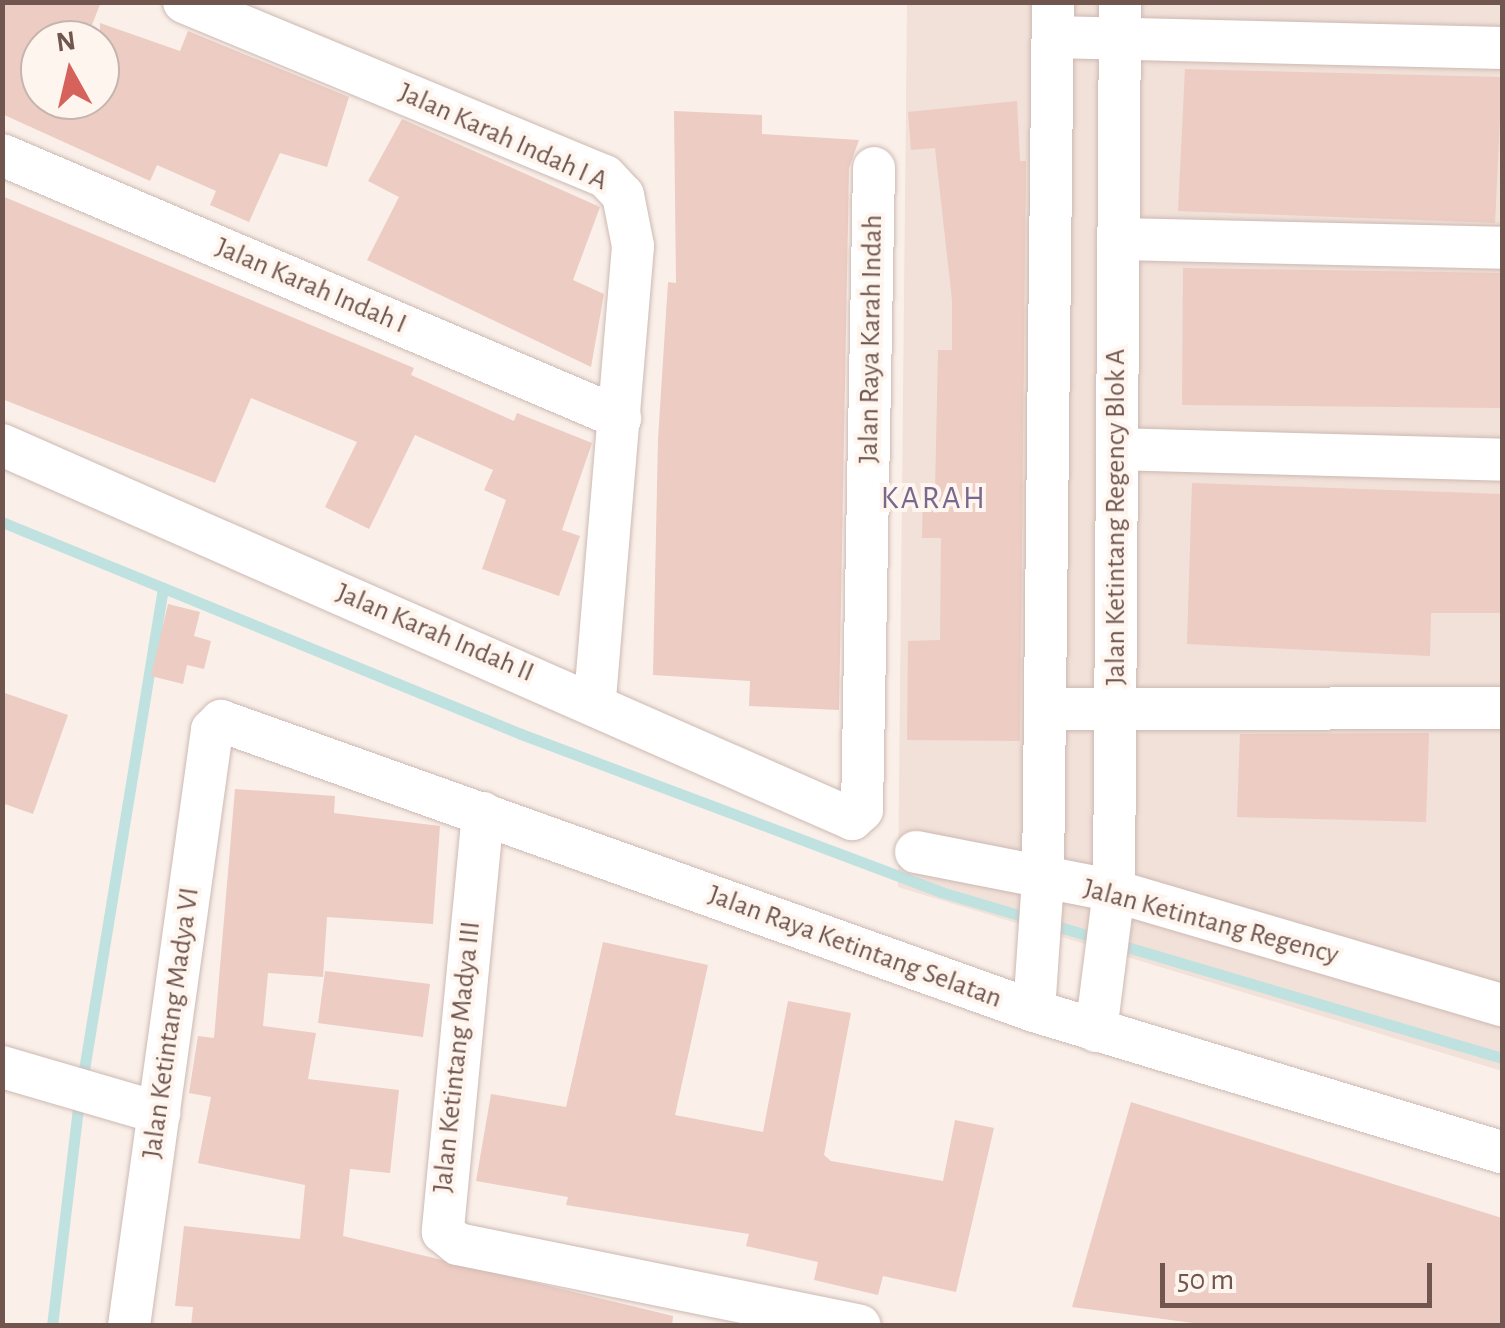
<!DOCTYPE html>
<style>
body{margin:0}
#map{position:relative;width:1505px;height:1328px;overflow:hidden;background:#faf0e9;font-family:"Alegreya Sans",sans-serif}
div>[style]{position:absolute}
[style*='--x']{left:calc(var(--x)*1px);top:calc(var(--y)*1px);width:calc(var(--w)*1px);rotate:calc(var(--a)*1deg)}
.residential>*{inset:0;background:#f1e1d8}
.stream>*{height:11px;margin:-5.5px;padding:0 5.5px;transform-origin:5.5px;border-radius:5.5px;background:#bfe2e1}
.building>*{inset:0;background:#ecccc3}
.roads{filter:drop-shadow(0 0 2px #cdb9b3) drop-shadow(0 0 2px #cdb9b3)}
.minor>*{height:42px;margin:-21px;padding:0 21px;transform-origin:21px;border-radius:21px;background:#fff}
span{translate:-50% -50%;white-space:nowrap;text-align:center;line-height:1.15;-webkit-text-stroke:8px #fdf5ee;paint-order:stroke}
.street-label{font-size:28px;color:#71554f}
.quarter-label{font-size:32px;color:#7a678d;letter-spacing:2.5px}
.frame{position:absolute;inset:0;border:5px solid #71554f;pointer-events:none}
.north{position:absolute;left:20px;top:20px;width:100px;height:100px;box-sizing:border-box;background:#fdf5ee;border:2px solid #c5b5ae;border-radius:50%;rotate:352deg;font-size:28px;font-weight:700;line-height:40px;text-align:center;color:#71554f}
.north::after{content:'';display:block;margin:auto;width:35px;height:45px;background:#d6625c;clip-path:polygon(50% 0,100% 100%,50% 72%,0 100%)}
.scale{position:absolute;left:1160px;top:1263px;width:272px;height:45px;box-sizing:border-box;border:5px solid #71554f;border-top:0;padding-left:12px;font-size:30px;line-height:35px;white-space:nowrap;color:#71554f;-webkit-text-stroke:8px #fdf5ee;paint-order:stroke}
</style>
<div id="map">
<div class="residential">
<div style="clip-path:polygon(907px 3px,1502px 3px,1502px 1071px,898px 887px)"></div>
</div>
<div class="stream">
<div style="--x:2;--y:522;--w:561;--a:22.22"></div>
<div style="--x:521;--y:734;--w:449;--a:20.6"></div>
<div style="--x:941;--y:892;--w:585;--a:16.48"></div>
<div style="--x:82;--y:1082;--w:501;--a:-80.69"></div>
<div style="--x:52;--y:1326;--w:228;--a:-83.2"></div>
</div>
<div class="building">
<div style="clip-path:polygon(3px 2px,101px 2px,86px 40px,40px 40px,40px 100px,100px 100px,100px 23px,180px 51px,188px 31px,349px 97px,327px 167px,280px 153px,249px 222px,210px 205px,216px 191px,157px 165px,150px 181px,2px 114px)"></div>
<div style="clip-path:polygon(1185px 69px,1502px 77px,1495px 223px,1178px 211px)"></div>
<div style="clip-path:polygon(1017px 101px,1020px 161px,1026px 161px,1020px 741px,907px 740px,908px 641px,940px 640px,941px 538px,922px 538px,923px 492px,935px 492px,938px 350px,952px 350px,952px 300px,935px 148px,911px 150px,908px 112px)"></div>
<div style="clip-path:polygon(674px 111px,762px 115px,762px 134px,859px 140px,849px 168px,839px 710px,749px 706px,750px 681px,653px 675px,658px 439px,668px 282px,676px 283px)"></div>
<div style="clip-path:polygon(402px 119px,600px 207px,573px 280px,604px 294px,591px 367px,367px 260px,399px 197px,368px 181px)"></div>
<div style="clip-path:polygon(2px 196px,414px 368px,411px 375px,514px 421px,517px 413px,592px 443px,562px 530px,580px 536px,559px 596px,482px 569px,506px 500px,484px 490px,493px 470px,415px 435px,369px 529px,325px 507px,357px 442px,251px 398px,215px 483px,2px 399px)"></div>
<div style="clip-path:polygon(1183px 268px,1502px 273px,1502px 408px,1182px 405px)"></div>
<div style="clip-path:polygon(1192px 483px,1502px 494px,1502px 613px,1431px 613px,1430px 656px,1187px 644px)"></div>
<div style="clip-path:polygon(168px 604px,200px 612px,194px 636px,211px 641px,204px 669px,187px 665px,183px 684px,151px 676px)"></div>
<div style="clip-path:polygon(2px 692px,68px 715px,33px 814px,2px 803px)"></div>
<div style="clip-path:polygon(1429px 733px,1426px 822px,1237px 817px,1240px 734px)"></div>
<div style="clip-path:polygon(235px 789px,335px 796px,334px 813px,440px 826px,433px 924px,327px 917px,323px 977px,268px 973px,263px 1026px,316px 1033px,308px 1079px,399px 1090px,390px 1173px,350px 1169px,343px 1236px,673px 1316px,672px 1326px,191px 1326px,193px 1307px,175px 1306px,184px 1226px,300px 1239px,305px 1185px,198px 1163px,211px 1097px,189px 1093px,198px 1036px,214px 1038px)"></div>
<div style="clip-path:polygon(603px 942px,708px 965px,675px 1115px,763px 1132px,788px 1001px,851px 1013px,824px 1155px,831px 1161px,943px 1181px,955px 1120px,994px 1128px,956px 1292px,883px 1276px,878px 1295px,814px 1280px,818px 1262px,746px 1246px,749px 1234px,566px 1205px,568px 1197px,476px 1181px,491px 1094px,566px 1107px)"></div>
<div style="clip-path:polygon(325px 971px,430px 984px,423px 1037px,318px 1023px)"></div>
<div style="clip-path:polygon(1131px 1102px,1502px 1218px,1502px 1326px,1216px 1326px,1072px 1307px)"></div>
</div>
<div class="roads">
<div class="minor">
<div style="--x:184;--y:2;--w:456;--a:22.5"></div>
<div style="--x:605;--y:176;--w:26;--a:47"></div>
<div style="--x:623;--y:195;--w:52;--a:78.9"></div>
<div style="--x:633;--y:246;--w:459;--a:94.8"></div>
<div style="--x:1053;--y:37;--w:449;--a:1.4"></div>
<div style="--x:2;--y:155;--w:672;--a:23.05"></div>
<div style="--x:1118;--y:239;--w:384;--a:1.3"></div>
<div style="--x:2;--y:445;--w:929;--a:23.75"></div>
<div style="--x:852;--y:819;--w:13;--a:-42"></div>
<div style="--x:862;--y:810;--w:642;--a:-88.93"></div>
<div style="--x:1117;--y:449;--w:385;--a:1.6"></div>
<div style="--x:1045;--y:709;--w:457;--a:-0.1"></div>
<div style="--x:483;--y:813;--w:421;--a:95.5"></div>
<div style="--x:443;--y:1232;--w:19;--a:39"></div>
<div style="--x:458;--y:1244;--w:410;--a:11.5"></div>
<div style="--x:916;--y:852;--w:202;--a:11.1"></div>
<div style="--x:1114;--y:891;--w:404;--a:16.4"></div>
<div style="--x:1034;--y:1011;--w:132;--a:-86.1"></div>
<div style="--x:1043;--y:879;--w:877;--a:-89.35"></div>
<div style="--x:1096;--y:1031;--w:141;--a:-82.7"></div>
<div style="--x:1114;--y:891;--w:889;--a:-89.61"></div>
<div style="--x:2;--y:1067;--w:164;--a:16.3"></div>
<div style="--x:129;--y:1326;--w:602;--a:-82.07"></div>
<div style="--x:212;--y:730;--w:13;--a:-45"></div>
<div style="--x:221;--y:721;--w:863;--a:19.63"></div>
<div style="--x:1034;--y:1011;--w:489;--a:16.8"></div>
</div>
</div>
<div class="street-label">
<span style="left:503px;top:137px;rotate:24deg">Jalan Karah Indah I A</span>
<span style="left:311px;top:286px;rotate:23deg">Jalan Karah Indah I</span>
<span style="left:871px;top:339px;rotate:-89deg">Jalan Raya Karah Indah</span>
<span style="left:1116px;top:517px;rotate:-90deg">Jalan Ketintang Regency Blok A</span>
<span style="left:435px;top:633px;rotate:23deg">Jalan Karah Indah II</span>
<span style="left:1211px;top:922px;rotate:15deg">Jalan Ketintang Regency</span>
<span style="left:855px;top:947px;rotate:20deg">Jalan Raya Ketintang Selatan</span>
<span style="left:171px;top:1023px;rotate:-82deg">Jalan Ketintang Madya VI</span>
<span style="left:457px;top:1057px;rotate:-84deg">Jalan Ketintang Madya III</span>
</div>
<div class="quarter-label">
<span style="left:934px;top:498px">KARAH</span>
</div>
<div class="frame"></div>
<div class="north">N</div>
<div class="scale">50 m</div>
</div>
